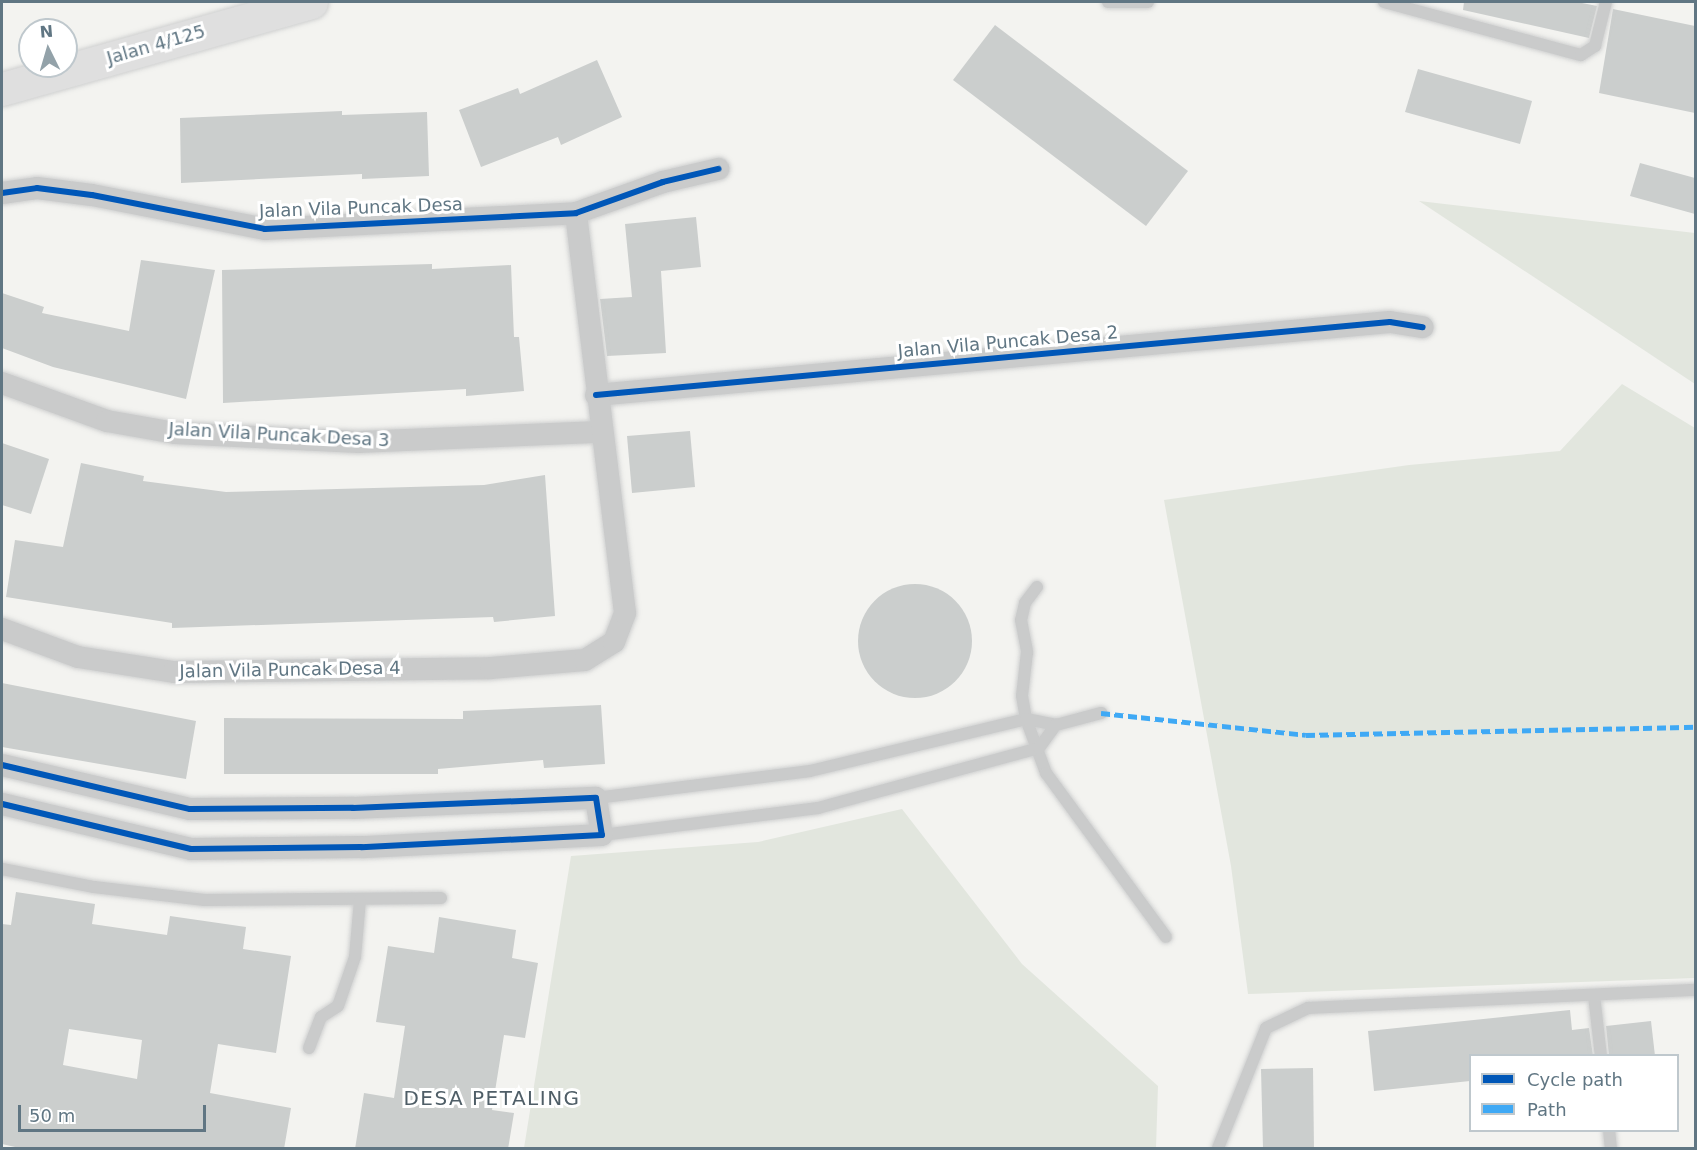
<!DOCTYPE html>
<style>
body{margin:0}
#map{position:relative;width:1697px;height:1150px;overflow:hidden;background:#f3f3f0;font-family:"DejaVu Sans",sans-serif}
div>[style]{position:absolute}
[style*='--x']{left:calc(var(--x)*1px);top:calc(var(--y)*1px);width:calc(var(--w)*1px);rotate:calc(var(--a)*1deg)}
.green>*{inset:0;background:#e2e6de}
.building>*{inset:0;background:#cbcecd}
.round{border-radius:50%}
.roads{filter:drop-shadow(0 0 2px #cfd0d0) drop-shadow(0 0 2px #cfd0d0)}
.lane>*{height:12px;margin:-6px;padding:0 6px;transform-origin:6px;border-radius:6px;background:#cacbcb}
.street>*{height:22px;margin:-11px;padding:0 11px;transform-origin:11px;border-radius:11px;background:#cacbcb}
.secondary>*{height:33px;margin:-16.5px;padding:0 16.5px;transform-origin:16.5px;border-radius:16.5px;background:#dfdfdf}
.quiet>*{height:4.5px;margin-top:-2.25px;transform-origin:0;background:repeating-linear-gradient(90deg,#3fa9f5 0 9px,transparent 0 13.5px)}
.cycleway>*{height:6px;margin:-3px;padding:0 3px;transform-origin:3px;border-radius:3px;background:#0057b8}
span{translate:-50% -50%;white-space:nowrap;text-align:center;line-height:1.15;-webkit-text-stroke:6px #fff;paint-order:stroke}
.street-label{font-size:18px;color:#607683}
.neighbourhood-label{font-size:20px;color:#4f5e67;letter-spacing:1.5px}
.frame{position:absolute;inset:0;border:3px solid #607683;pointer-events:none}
.legend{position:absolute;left:1469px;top:1054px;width:210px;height:78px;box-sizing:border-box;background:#fff;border:2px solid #bfc8cd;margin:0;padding:8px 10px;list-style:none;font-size:18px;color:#607683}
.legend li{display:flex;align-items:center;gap:12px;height:30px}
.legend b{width:30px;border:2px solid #bfc8cd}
.north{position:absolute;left:18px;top:18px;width:60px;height:60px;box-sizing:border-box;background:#fff;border:2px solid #bfc8cd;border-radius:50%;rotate:355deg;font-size:16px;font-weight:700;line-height:24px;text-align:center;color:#607683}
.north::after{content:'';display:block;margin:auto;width:21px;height:27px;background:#93a2a9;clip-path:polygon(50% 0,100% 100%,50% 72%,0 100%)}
.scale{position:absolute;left:18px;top:1105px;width:188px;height:27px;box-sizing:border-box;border:3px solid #607683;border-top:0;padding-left:8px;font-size:18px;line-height:21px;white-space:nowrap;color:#607683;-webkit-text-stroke:4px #fff;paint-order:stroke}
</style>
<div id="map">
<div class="green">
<div style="clip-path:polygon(1419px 201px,1695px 233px,1695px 384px)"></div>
<div style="clip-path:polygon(1622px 384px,1695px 428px,1695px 978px,1248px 994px,1231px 866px,1164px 500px,1409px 465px,1560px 451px)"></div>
<div style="clip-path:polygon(902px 809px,1022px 964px,1158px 1086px,1156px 1148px,524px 1148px,571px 856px,758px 842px)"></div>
</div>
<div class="building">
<div style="clip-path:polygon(1464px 2px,1577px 2px,1597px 6px,1589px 38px,1463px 10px)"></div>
<div style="clip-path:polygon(1613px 9px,1695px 26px,1695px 113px,1599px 93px)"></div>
<div style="clip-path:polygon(995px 25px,1188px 171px,1146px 226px,953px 80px)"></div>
<div style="clip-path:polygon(597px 60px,622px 117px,561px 145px,558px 137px,481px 167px,459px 110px,518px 88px,520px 94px)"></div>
<div style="clip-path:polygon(1418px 69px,1532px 101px,1520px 144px,1405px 112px)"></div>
<div style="clip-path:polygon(342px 111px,342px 115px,427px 112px,429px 176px,362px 179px,362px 174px,181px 183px,180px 118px)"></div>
<div style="clip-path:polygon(1640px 163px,1695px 178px,1695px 214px,1630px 196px)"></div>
<div style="clip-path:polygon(696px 217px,701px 267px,661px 271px,666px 353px,607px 356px,600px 299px,632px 297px,625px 224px)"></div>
<div style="clip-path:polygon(141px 260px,215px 270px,186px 399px,53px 367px,2px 348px,2px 293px,44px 307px,42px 313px,129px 331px)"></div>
<div style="clip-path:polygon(432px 264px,432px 269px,511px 265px,514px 337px,519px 337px,524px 391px,466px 396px,466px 389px,223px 403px,222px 270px)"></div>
<div style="clip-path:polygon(690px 431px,695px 487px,632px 493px,627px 436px)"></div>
<div style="clip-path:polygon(2px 443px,49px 459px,31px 514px,2px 505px)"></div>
<div style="clip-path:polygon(81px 463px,144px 476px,143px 481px,226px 492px,484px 485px,545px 475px,555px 616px,494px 622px,493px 617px,172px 628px,172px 623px,6px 597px,15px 540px,63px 547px)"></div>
<div class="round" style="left:858px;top:584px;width:114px;height:114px"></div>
<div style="clip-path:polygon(2px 683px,196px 721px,186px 779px,2px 747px)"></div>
<div style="clip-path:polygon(601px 705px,605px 764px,544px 768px,543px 760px,438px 769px,438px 774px,224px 774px,224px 718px,463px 719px,463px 711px)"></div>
<div style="clip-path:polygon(evenodd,16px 892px,95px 904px,92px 924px,167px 935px,170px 916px,246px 927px,243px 949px,291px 956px,276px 1053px,218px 1044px,210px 1093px,291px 1108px,284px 1149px,24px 1149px,2px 1144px,2px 924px,11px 925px,16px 892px,69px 1029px,142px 1040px,137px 1079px,63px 1065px,69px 1029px)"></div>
<div style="clip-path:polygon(439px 917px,516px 930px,512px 958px,538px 963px,525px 1038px,504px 1035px,492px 1110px,514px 1113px,508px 1149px,355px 1149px,364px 1093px,394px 1098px,405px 1026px,376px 1022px,388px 946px,434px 953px)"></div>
<div style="clip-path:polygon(1570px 1010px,1572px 1030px,1589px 1028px,1593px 1056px,1470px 1056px,1470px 1081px,1374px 1091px,1368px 1031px)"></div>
<div style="clip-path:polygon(1651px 1021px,1655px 1056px,1609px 1056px,1606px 1026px)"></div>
<div style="clip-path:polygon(1313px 1068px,1314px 1149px,1263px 1149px,1261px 1069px)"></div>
</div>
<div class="roads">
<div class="lane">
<div style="--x:1108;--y:2;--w:40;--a:0"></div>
<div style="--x:1384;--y:2;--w:204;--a:15.1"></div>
<div style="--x:1581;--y:55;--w:17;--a:-33"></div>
<div style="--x:1595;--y:46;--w:45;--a:-76"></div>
<div style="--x:1037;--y:587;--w:20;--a:127"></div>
<div style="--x:1025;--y:603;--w:17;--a:103"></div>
<div style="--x:1021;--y:620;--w:33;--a:79"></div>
<div style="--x:1027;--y:652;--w:44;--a:96.5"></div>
<div style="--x:1022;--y:696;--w:23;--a:80"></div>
<div style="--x:1026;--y:719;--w:58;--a:69.7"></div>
<div style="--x:1046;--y:773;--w:203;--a:53.8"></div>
<div style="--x:596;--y:798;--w:216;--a:-7.2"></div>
<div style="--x:810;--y:771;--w:222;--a:-13.5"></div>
<div style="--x:1026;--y:719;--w:31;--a:11"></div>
<div style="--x:1056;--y:725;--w:47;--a:-14.9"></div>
<div style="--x:602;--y:835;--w:218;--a:-7.1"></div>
<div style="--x:818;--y:808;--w:229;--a:-15.2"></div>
<div style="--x:1039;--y:748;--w:29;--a:-54"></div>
<div style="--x:2;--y:869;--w:94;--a:11.1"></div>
<div style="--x:94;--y:887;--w:111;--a:6.7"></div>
<div style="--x:204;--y:900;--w:237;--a:-0.5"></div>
<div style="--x:1594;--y:995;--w:61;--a:83.5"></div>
<div style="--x:309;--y:1048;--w:33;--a:-69"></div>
<div style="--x:321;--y:1017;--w:20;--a:-33"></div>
<div style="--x:338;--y:1006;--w:52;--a:-70.9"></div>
<div style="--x:355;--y:957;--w:57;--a:-85"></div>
<div style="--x:1609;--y:1130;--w:18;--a:84"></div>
<div style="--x:1218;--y:1148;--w:129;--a:-68.2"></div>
<div style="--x:1266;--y:1028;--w:47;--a:-25.5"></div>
<div style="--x:1308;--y:1008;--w:388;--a:-2.7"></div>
</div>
<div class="street">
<div style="--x:2;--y:193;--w:35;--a:-8"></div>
<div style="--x:37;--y:188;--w:55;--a:7.3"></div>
<div style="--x:92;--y:195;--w:176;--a:11.1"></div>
<div style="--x:265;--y:229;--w:311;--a:-2.9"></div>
<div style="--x:576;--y:213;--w:92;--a:-19.6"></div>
<div style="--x:663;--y:182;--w:57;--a:-13.3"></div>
<div style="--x:2;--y:383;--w:112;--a:19.9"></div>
<div style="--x:107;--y:421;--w:69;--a:10"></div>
<div style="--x:175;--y:433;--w:183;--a:2.8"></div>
<div style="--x:358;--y:442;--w:242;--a:-2.4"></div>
<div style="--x:596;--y:395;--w:797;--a:-5.25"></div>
<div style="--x:1390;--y:322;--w:33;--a:9"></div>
<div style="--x:2;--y:629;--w:81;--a:20.2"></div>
<div style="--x:78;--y:657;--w:97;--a:8.9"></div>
<div style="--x:174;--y:672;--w:317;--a:-0.7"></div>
<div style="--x:491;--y:668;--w:94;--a:-4.9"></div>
<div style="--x:585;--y:660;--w:34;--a:-32"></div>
<div style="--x:614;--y:642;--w:31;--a:-69"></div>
<div style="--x:625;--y:613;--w:403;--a:-97"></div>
<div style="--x:2;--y:765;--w:193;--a:13.2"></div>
<div style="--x:190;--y:809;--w:163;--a:-0.4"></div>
<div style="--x:353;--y:808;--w:243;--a:-2.4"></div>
<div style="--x:596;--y:798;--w:37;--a:81"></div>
<div style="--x:602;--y:835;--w:241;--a:177.1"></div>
<div style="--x:361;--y:847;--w:170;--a:179.3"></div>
<div style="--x:191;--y:849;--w:194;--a:-166.6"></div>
</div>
<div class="secondary">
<div style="--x:2;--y:89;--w:321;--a:-15.7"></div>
</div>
</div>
<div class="quiet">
<div style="--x:1101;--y:713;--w:206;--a:6.1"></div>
<div style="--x:1306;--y:735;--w:390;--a:-1.2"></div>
</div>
<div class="cycleway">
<div style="--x:2;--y:193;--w:35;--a:-8"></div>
<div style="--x:37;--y:188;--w:55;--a:7.3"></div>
<div style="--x:92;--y:195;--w:176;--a:11.1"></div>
<div style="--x:265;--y:229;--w:311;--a:-2.9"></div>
<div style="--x:576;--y:213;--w:92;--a:-19.6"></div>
<div style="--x:663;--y:182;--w:57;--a:-13.3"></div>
<div style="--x:596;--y:395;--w:797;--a:-5.25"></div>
<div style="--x:1390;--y:322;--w:33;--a:9"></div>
<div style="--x:2;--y:765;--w:193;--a:13.2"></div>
<div style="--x:190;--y:809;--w:163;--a:-0.4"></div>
<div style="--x:353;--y:808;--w:243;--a:-2.4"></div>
<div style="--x:596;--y:798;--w:37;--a:81"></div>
<div style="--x:602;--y:835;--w:241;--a:177.1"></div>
<div style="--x:361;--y:847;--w:170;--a:179.3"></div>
<div style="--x:191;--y:849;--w:194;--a:-166.6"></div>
</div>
<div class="street-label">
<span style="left:156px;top:45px;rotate:-16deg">Jalan 4/125</span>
<span style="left:361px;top:208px;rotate:-2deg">Jalan Vila Puncak Desa</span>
<span style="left:1008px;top:342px;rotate:-5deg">Jalan Vila Puncak Desa 2</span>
<span style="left:279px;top:435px;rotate:3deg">Jalan Vila Puncak Desa 3</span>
<span style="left:290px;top:670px;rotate:-1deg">Jalan Vila Puncak Desa 4</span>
</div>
<div class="neighbourhood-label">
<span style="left:492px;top:1098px">DESA PETALING</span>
</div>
<div class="frame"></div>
<ul class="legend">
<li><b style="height:8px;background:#0057b8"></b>Cycle path</li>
<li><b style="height:8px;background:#3fa9f5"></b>Path</li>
</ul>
<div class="north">N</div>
<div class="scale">50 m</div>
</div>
